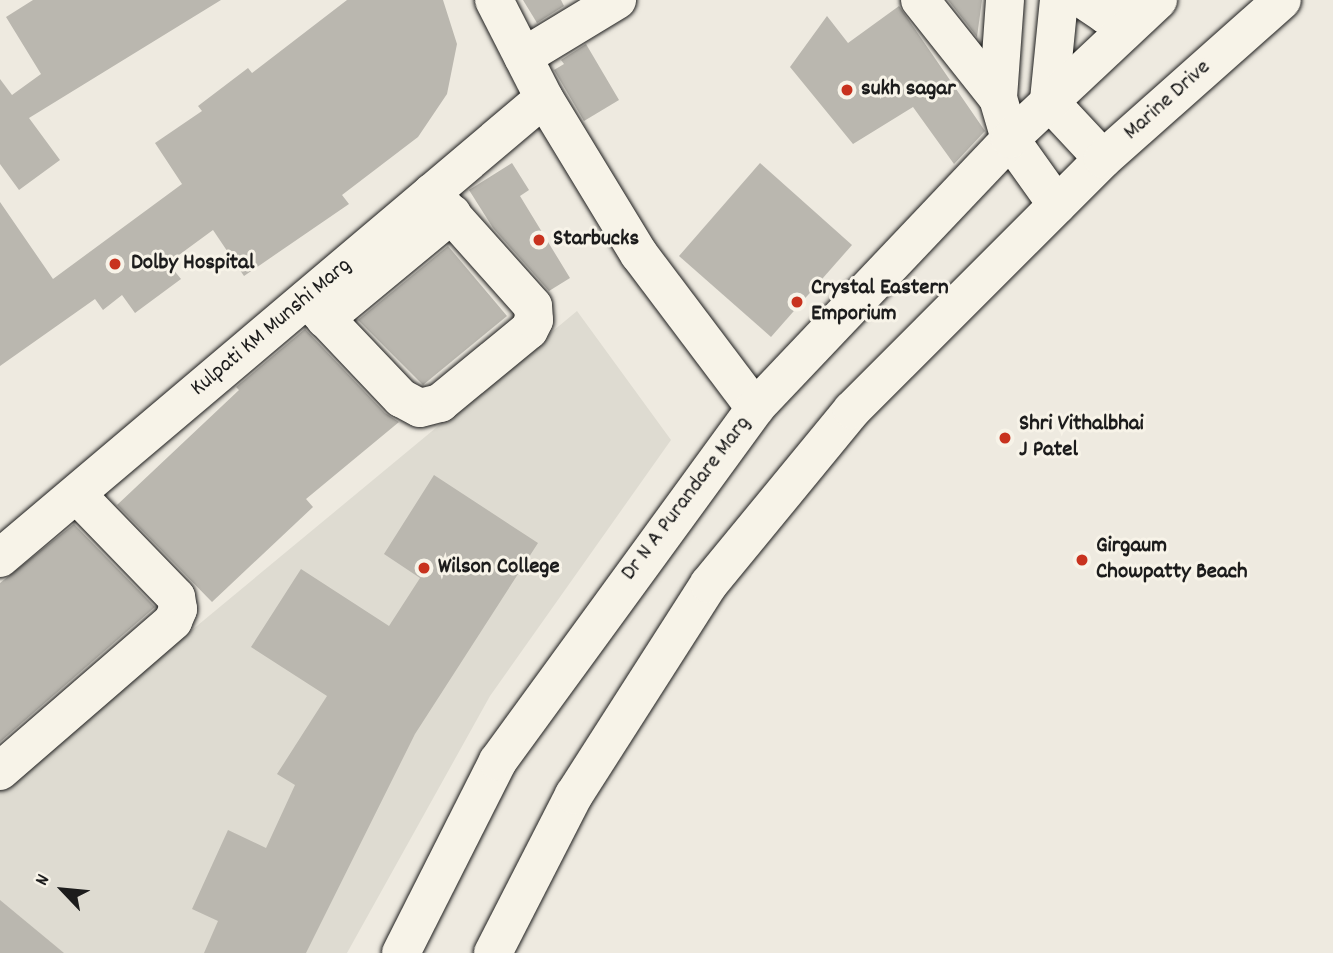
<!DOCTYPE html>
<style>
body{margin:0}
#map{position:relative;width:1333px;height:953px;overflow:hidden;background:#eeeae0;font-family:Dekko,sans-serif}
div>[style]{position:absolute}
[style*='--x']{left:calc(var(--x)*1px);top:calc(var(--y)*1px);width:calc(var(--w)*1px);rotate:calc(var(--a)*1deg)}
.built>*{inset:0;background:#dedbd1}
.building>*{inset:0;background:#bab7af}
.roads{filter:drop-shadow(0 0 2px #1c1c1c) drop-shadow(0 0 2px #1c1c1c)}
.minor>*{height:38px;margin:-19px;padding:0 19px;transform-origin:19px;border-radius:19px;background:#f7f3e8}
.major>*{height:38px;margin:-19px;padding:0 19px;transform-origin:19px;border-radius:19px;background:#f7f3e8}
.dots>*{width:19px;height:19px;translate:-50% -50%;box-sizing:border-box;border:4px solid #f7f3e8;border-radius:50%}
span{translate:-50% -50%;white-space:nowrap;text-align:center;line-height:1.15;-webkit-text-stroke:6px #f7f3e8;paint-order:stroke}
.poi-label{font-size:23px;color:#1c1c1c;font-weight:700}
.left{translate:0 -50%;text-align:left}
.street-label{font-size:23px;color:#1c1c1c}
.north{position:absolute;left:28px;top:855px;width:70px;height:70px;-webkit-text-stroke:5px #f7f3e8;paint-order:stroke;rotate:296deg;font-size:19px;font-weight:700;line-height:28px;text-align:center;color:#1c1c1c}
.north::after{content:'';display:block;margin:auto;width:24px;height:32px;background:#1c1c1c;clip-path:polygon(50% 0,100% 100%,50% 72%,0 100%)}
</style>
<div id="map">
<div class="built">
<div style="clip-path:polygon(577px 311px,671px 440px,490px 696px,347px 953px,0 953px,0 789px)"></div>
</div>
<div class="building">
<div style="clip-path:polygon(33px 0,221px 0,29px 118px,60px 160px,19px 190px,0 164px,0 79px,12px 95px,41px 74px,6px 17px)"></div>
<div style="clip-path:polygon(347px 0,443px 0,457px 44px,447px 94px,418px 137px,342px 195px,349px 204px,244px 276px,213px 230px,168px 263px,181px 279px,135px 313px,122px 295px,103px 310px,95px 299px,0 366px,0 202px,53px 279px,182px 184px,155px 143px,202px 111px,198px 106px,248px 68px,252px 73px)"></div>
<div style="clip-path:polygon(523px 0,561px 0,564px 6px,537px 23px)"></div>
<div style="clip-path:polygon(948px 0,982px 0,977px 37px)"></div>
<div style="clip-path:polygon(899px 6px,985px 131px,954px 164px,913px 107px,853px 144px,790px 67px,827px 16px,848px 43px)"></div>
<div style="clip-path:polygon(586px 44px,619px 100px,584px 121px,554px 70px,564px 64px,561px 60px)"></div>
<div style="clip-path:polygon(512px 163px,529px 190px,520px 196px,570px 278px,549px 291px,493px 228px,469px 190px)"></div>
<div style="clip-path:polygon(760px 163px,852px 245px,771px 337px,679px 256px)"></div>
<div style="clip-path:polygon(448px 246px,507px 316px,423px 385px,358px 320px)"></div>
<div style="clip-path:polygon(305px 329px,385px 413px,399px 422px,306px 499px,313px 507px,212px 602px,117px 505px,239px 390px,236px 387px)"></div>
<div style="clip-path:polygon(434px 475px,538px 543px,415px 734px,306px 953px,204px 953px,218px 921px,192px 909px,228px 830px,266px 848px,295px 785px,277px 774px,327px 696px,251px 647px,301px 569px,389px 626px,420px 578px,384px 554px)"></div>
<div style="clip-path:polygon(74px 524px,155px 607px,0 742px,0 583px)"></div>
<div style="clip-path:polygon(0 900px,64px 953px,0 953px)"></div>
</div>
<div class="roads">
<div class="minor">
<div style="--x:494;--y:0;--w:110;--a:63"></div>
<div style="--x:544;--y:98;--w:183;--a:58.7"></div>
<div style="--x:639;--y:254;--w:193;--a:53"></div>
<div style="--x:920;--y:0;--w:125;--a:51.5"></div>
<div style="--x:523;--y:57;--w:110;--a:-31.2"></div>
<div style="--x:307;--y:299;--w:137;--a:46.5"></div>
<div style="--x:401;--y:398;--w:21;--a:28"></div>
<div style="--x:420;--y:408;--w:21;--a:-14"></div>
<div style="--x:440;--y:403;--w:115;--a:-39.4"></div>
<div style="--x:529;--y:330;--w:11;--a:-63"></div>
<div style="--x:534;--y:320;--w:14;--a:-94"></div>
<div style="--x:533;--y:306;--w:152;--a:-131.8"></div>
<div style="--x:325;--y:319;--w:165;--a:-39.6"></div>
<div style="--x:0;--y:558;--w:712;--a:-40.22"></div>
<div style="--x:0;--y:771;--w:229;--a:-40.9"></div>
<div style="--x:173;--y:621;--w:13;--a:-67"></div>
<div style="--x:178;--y:609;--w:12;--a:-99"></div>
<div style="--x:176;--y:597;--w:142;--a:-134.1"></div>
</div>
<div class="major">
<div style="--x:1005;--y:0;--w:98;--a:94.1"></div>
<div style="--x:998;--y:98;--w:43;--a:73.7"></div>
<div style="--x:1010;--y:139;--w:81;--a:54.5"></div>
<div style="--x:1059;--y:0;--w:101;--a:95.7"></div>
<div style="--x:1049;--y:101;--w:79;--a:47"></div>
<div style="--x:1084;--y:0;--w:27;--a:34"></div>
<div style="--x:1106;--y:15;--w:32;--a:5"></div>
<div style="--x:401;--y:953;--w:215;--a:-63.2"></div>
<div style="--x:498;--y:761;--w:437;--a:-53.9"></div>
<div style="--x:755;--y:408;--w:371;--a:-46.5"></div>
<div style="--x:1010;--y:139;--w:203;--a:-43.2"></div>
<div style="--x:493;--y:953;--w:178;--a:-62.9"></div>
<div style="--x:574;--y:795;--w:250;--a:-57.4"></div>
<div style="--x:709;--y:584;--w:225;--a:-50.6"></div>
<div style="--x:852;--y:410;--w:355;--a:-45"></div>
<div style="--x:1103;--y:159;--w:239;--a:-41.6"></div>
</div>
</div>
<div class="dots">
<div style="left:847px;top:90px;background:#c8321e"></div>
<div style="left:539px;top:240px;background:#c8321e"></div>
<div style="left:115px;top:264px;background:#c8321e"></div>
<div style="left:797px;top:302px;background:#c8321e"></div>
<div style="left:1005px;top:438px;background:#c8321e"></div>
<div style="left:1082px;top:560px;background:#c8321e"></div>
<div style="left:424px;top:568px;background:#c8321e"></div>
</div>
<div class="poi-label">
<span class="left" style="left:861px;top:90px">sukh sagar</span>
<span class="left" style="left:553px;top:240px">Starbucks</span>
<span class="left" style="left:131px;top:264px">Dolby Hospital</span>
<span class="left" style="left:811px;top:302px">Crystal Eastern<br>Emporium</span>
<span class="left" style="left:1019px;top:438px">Shri Vithalbhai<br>J Patel</span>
<span class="left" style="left:1096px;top:560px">Girgaum<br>Chowpatty Beach</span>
<span class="left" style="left:438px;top:568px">Wilson College</span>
</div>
<div class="street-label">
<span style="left:1168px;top:101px;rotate:-42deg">Marine Drive</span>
<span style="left:272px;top:328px;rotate:-40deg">Kulpati KM Munshi Marg</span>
<span style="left:687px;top:499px;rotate:-53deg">Dr N A Purandare Marg</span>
</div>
<div class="north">N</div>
</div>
